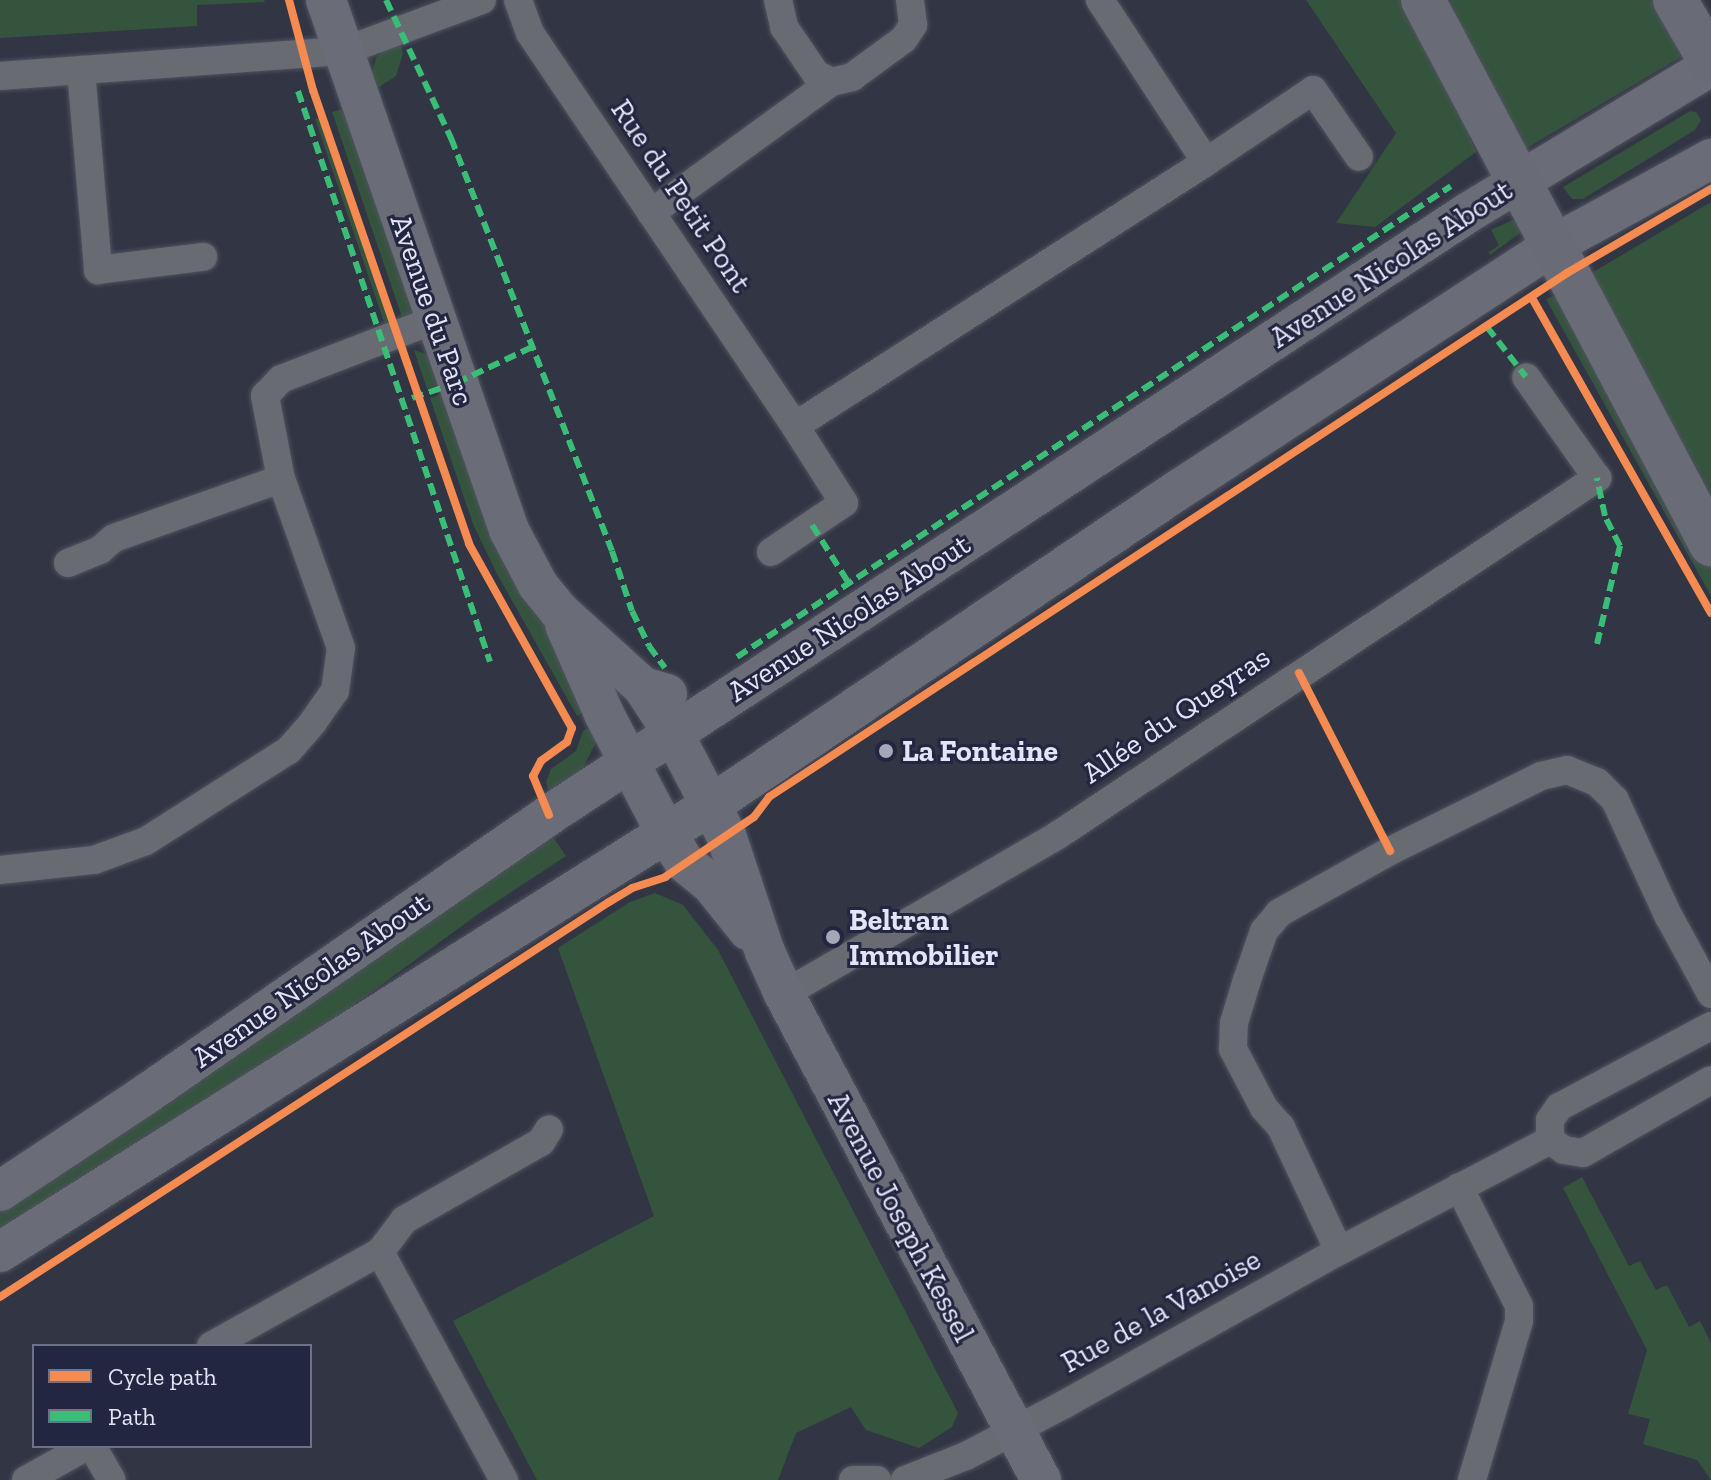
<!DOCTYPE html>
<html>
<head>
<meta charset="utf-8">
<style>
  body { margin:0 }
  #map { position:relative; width:1711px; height:1480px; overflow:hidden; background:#323544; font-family:"Zilla Slab",serif }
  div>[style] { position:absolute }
  .green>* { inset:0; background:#35543e }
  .roads { filter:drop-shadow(0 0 2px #50525f) drop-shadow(0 0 2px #50525f) }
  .street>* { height:28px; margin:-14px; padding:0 14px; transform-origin:14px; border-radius:14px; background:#686b72 }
  .secondary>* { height:40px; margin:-20px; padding:0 20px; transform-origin:20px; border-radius:20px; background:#6a6c77 }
  .primary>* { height:44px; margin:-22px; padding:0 22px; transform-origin:22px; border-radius:22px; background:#696c77 }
  .quiet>* { height:6px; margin-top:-3px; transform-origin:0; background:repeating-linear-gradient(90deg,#3abd76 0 12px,transparent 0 18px) }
  .cycleway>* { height:8px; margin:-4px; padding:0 4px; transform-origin:4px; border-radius:4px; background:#f68b52 }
  .dots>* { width:22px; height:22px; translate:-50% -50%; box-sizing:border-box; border:4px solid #222640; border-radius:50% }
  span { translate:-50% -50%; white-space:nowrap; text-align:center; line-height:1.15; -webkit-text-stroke:6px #222640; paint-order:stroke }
  .street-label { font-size:30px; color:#e1e5f6 }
  .poi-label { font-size:30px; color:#e1e5f6; font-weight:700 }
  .left { translate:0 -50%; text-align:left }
  .legend { position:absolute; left:32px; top:1344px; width:280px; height:104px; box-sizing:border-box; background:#222640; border:2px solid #6e7289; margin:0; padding:10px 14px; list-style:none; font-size:24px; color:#e1e5f6 }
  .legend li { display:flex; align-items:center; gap:16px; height:40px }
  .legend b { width:40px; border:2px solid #6e7289 }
</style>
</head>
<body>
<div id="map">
  <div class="green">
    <div style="clip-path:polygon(0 0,264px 0,265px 2px,197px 5px,197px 26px,0 38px)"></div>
    <div style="clip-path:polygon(1306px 0,1403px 0,1450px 89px,1476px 152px,1375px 227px,1336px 223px,1396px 133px)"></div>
    <div style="clip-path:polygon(1449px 0,1655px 0,1686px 54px,1520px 152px)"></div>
    <div style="clip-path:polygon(400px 41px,403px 54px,396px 76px,376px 89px,372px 73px,376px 58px,387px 46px)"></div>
    <div style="clip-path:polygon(349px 107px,415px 307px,404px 323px,332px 112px)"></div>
    <div style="clip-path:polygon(1690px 111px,1696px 112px,1701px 120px,1695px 130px,1583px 199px,1572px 199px,1563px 187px)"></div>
    <div style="clip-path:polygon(320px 117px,393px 329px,387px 331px,315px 119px)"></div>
    <div style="clip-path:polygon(1711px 202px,1711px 496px,1590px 274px)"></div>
    <div style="clip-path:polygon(1517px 218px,1527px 228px,1490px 255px,1489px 252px,1499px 245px,1491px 230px)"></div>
    <div style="clip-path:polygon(1553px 296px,1571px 305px,1711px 563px,1711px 596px,1546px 299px)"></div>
    <div style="clip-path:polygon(414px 350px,429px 355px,444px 383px,427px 389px)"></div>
    <div style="clip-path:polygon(448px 392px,590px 709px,577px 716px,497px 574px,473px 524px,430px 398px)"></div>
    <div style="clip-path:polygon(594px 725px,596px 742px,583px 768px,550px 795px,546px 782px,551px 769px,576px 751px,583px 731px)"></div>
    <div style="clip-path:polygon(551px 834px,566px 856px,481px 912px,344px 1012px,0 1237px,0 1203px)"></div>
    <div style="clip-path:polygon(655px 893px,683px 905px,718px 950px,958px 1413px,952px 1427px,919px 1448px,866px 1430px,851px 1407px,796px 1433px,778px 1480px,537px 1480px,453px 1321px,654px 1216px,558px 948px,630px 902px)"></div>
    <div style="clip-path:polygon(1582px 1177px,1629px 1266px,1640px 1261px,1656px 1290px,1667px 1285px,1689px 1327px,1700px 1321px,1711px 1343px,1711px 1480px,1697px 1460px,1643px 1444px,1650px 1419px,1628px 1414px,1647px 1350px,1563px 1188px)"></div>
  </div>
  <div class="roads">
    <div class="street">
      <div style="left:518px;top:0;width:35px;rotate:70deg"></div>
      <div style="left:530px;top:33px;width:474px;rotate:56deg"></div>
      <div style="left:795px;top:426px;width:488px;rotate:-32.7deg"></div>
      <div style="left:1206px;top:162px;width:194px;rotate:-123.2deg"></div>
      <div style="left:778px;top:0;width:28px;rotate:77deg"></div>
      <div style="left:784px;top:27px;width:57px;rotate:55.8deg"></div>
      <div style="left:816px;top:74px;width:17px;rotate:28deg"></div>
      <div style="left:81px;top:70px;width:201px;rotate:85.1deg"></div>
      <div style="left:98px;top:270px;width:106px;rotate:-7.1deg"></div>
      <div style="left:0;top:76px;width:345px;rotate:-4.2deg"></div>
      <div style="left:344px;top:51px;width:147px;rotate:-20.3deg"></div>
      <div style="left:1206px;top:162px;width:129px;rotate:-33.9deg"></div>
      <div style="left:1313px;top:90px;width:81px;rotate:55.5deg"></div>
      <div style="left:651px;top:213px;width:223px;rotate:-36deg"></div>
      <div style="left:831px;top:82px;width:22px;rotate:-13deg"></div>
      <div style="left:852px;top:77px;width:64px;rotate:-36.2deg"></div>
      <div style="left:904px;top:39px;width:17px;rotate:-57deg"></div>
      <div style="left:913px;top:25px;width:25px;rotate:-97deg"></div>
      <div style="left:771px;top:552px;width:88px;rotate:-33.9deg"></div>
      <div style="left:844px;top:503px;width:91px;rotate:-122.5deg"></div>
      <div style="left:68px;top:563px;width:35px;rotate:-22deg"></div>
      <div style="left:100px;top:550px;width:18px;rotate:-41deg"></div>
      <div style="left:114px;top:538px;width:177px;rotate:-19.5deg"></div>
      <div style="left:0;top:870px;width:95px;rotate:-6.1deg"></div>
      <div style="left:94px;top:860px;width:55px;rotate:-20.1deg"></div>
      <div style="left:146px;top:841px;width:169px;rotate:-32.5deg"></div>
      <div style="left:289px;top:750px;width:37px;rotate:-49deg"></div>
      <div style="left:313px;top:722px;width:38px;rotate:-55deg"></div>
      <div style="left:335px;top:691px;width:43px;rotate:-82.1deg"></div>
      <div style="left:341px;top:648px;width:179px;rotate:-109.5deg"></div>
      <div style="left:281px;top:479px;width:85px;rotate:-100.9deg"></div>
      <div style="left:265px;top:396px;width:23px;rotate:-47deg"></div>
      <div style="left:281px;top:379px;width:164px;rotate:-21.1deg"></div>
      <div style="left:784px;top:994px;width:317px;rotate:-30.1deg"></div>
      <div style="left:1058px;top:835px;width:647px;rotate:-33.52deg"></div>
      <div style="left:1597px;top:478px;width:123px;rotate:-125.1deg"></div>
      <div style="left:1550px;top:1140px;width:20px;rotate:-90deg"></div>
      <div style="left:1550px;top:1120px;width:16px;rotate:-55deg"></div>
      <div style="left:1559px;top:1107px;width:172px;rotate:-28.1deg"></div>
      <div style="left:1550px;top:1140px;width:17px;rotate:36deg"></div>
      <div style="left:1564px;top:1150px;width:19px;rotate:9deg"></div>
      <div style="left:1583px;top:1153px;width:147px;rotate:-29.7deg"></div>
      <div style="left:1459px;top:1187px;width:133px;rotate:63.2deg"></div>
      <div style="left:1519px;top:1306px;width:15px;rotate:90deg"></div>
      <div style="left:1519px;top:1321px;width:166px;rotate:106.5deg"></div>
      <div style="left:1339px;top:1251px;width:137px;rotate:-115.1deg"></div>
      <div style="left:1281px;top:1127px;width:25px;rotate:-132deg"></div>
      <div style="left:1264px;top:1108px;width:67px;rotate:-117.7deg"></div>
      <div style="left:1233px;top:1049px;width:26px;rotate:-88deg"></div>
      <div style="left:1234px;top:1023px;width:45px;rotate:-73.2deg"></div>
      <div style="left:1247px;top:980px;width:52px;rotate:-70.9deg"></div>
      <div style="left:1264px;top:931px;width:23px;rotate:-50deg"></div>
      <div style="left:1279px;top:913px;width:127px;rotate:-29.2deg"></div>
      <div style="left:1390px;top:851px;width:169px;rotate:-26.4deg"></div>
      <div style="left:1541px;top:776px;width:27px;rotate:-13deg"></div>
      <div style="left:1567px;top:770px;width:32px;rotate:22deg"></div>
      <div style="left:1597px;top:782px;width:25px;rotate:45deg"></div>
      <div style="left:1615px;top:800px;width:127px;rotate:65.3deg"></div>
      <div style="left:1668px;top:915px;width:90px;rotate:61.4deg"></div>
      <div style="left:380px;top:1252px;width:40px;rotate:-53deg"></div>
      <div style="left:404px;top:1220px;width:158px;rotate:-29.7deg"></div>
      <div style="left:541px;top:1142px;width:15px;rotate:-58deg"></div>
      <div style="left:211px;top:1346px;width:193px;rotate:-29.1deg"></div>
      <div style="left:380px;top:1252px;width:260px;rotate:61.5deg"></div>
      <div style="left:92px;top:1446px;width:39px;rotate:60deg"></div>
      <div style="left:26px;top:1480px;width:70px;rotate:-29.1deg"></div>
      <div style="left:853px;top:1480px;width:24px"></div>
      <div style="left:905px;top:1480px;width:66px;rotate:-21.5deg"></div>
      <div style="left:966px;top:1456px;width:112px;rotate:-27.7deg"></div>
      <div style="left:1065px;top:1404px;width:314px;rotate:-29.2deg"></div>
      <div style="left:1339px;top:1251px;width:238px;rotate:-27.7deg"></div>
    </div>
    <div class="secondary">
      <div style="left:326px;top:0;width:561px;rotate:70.95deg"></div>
      <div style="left:509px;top:530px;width:62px;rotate:62.2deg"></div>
      <div style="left:538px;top:585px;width:32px;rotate:51deg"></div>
      <div style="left:558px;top:610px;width:115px;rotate:42.2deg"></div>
      <div style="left:643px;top:687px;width:25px;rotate:16deg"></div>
      <div style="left:565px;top:625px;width:97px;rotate:66.3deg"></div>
      <div style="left:604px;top:714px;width:132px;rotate:62.5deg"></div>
      <div style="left:665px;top:831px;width:36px;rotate:58deg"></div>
      <div style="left:684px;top:862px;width:36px;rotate:39deg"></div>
      <div style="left:712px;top:885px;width:58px;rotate:51.3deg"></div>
      <div style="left:643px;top:687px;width:55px;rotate:56.9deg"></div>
      <div style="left:673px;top:733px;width:115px;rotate:62.5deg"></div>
      <div style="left:726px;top:835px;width:123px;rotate:71.6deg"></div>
      <div style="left:765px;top:952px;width:46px;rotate:65.7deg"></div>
      <div style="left:784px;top:994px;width:550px;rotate:62.13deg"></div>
      <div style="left:0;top:1191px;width:170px;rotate:-33.5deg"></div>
      <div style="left:142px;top:1097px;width:495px;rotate:-34.7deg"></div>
      <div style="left:549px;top:815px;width:1100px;rotate:-33.24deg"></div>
      <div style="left:1469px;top:212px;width:283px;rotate:-31.1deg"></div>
      <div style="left:0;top:1252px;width:840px;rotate:-32.16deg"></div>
      <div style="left:711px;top:805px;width:563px;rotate:-34deg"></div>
      <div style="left:1178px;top:490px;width:450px;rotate:-33.1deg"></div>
      <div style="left:1555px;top:244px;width:178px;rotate:-28.6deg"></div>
    </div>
    <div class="primary">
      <div style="left:1423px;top:0;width:616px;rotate:62.1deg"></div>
      <div style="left:1675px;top:0;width:72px;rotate:59.9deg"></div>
    </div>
  </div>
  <div class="quiet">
    <div style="left:386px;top:0;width:153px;rotate:64.8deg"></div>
    <div style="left:451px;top:138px;width:443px;rotate:68.7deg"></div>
    <div style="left:612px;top:551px;width:63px;rotate:71.6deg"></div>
    <div style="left:632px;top:611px;width:39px;rotate:64deg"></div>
    <div style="left:649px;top:646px;width:27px;rotate:54deg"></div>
    <div style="left:298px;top:91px;width:602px;rotate:71.41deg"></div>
    <div style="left:1487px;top:327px;width:63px;rotate:52deg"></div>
    <div style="left:412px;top:398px;width:46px;rotate:-18.8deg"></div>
    <div style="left:456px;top:383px;width:82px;rotate:-25.3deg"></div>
    <div style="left:812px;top:525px;width:67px;rotate:57.7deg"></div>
    <div style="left:1597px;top:644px;width:101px;rotate:-76.8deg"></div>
    <div style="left:1620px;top:546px;width:34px;rotate:-117deg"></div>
    <div style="left:1605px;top:516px;width:39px;rotate:-102deg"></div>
    <div style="left:737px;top:657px;width:855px;rotate:-33.41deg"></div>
  </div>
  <div class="cycleway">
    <div style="left:289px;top:0;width:93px;rotate:75.1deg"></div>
    <div style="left:313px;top:90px;width:480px;rotate:71deg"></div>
    <div style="left:469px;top:544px;width:211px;rotate:60.8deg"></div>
    <div style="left:572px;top:728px;width:15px;rotate:110deg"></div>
    <div style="left:567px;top:742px;width:32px;rotate:144deg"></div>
    <div style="left:541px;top:761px;width:17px;rotate:118deg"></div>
    <div style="left:533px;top:776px;width:42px;rotate:67.7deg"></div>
    <div style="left:1532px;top:298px;width:362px;rotate:60.4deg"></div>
    <div style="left:1299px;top:673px;width:200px;rotate:62.9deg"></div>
    <div style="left:0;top:1297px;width:726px;rotate:-32.97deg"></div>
    <div style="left:609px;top:902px;width:27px;rotate:-31deg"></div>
    <div style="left:632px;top:888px;width:35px;rotate:-18deg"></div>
    <div style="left:665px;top:877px;width:107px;rotate:-34deg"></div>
    <div style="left:754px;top:817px;width:25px;rotate:-53deg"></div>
    <div style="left:769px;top:797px;width:955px;rotate:-33.29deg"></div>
    <div style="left:1567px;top:273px;width:167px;rotate:-30.3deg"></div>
  </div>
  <div class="dots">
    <div style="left:886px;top:751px;background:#a4a7b8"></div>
    <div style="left:833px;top:937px;background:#a4a7b8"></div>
  </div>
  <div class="street-label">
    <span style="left:681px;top:196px;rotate:56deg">Rue du Petit Pont</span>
    <span style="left:1391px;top:264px;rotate:-33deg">Avenue Nicolas About</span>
    <span style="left:432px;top:310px;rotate:71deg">Avenue du Parc</span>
    <span style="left:849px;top:618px;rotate:-33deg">Avenue Nicolas About</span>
    <span style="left:1176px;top:715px;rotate:-34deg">Allée du Queyras</span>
    <span style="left:311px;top:980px;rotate:-35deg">Avenue Nicolas About</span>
    <span style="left:901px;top:1217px;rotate:62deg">Avenue Joseph Kessel</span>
    <span style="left:1161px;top:1311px;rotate:-29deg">Rue de la Vanoise</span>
  </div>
  <div class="poi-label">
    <span class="left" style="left:902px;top:751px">La Fontaine</span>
    <span class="left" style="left:849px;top:937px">Beltran<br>Immobilier</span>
  </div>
  <ul class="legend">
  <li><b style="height:10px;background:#f68b52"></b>Cycle path</li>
  <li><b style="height:10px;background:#3abd76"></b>Path</li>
  </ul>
</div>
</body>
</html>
